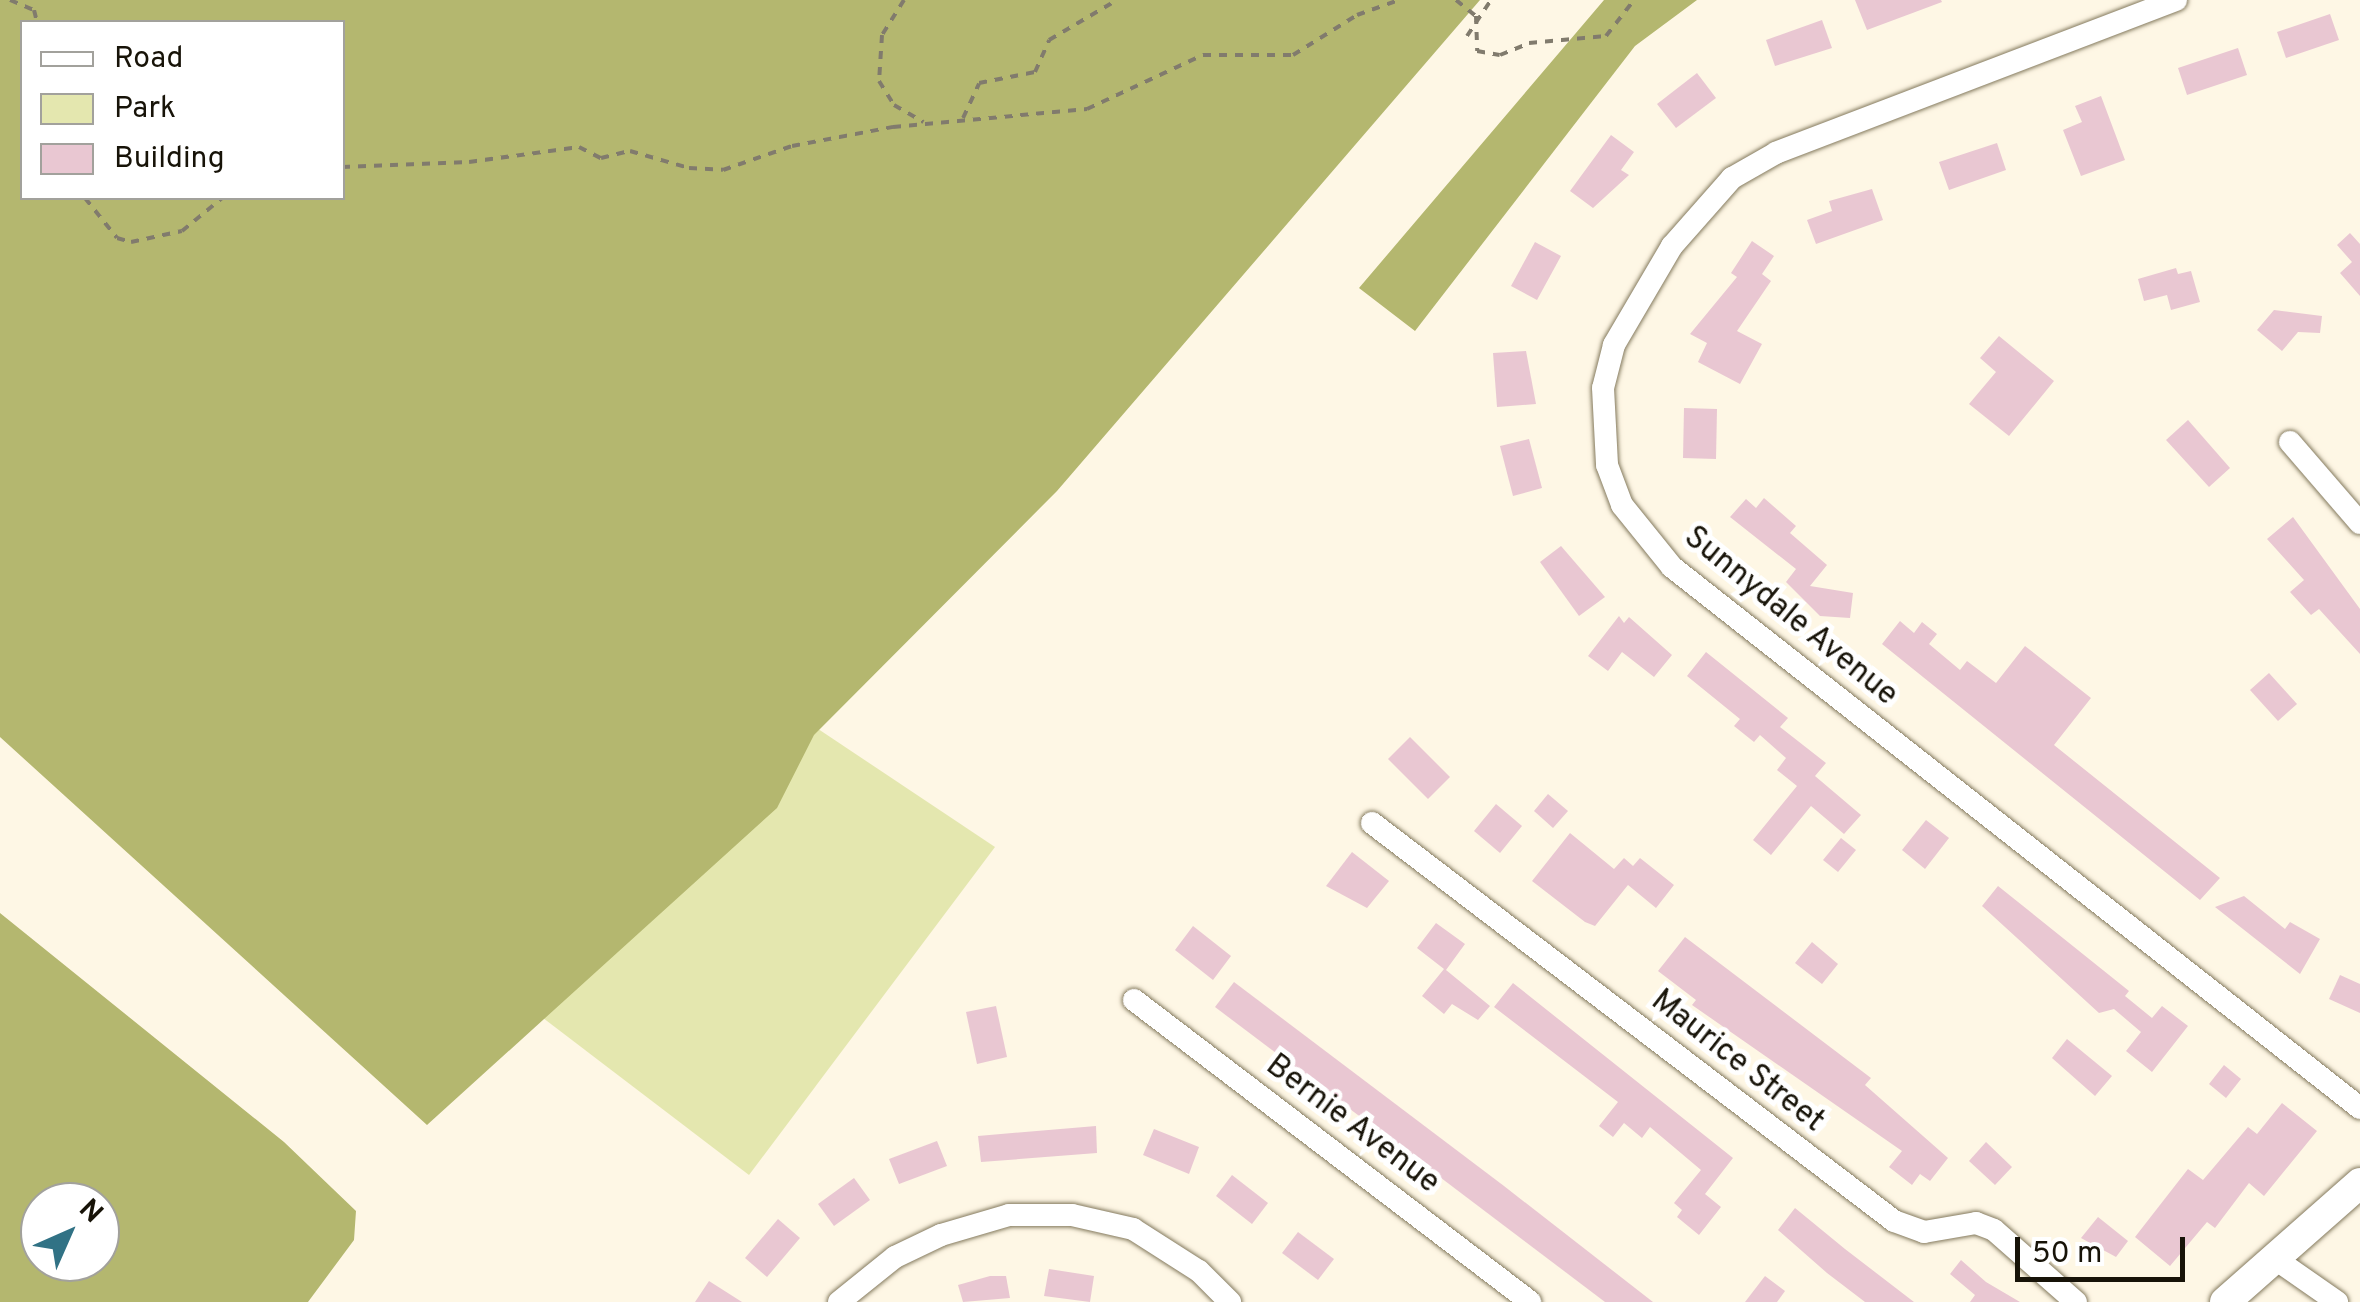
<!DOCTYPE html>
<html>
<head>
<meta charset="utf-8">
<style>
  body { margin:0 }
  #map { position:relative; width:2360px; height:1302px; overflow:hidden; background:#fef7e5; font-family:Overpass,sans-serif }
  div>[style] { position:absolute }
  .green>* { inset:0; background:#e4e7af }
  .forest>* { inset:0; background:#b4b76f }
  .building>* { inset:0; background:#e9c7d2 }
  .path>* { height:4px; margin-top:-2px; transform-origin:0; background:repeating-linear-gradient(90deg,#817b6d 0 8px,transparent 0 16px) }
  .roads { filter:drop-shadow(0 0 2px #847a5e) drop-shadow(0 0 2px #847a5e) }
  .street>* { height:22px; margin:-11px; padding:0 11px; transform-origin:11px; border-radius:11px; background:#fff }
  .secondary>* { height:30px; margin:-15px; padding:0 15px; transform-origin:15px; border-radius:15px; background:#fff }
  span { translate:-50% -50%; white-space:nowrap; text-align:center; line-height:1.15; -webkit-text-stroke:10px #fff; paint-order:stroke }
  .street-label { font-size:32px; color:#171308 }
  .legend { position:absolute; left:20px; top:20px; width:325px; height:180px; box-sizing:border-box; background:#fff; border:2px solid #a2a19c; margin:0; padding:12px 18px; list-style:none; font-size:30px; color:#171308 }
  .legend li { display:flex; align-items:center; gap:20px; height:50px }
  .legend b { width:50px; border:2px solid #a2a19c }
  .north { position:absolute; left:20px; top:1182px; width:100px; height:100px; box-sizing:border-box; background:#fff; border:2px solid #a2a19c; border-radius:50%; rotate:45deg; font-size:28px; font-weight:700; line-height:40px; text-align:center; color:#171308 }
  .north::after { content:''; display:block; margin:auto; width:35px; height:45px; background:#317285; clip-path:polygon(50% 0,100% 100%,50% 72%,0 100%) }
  .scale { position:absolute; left:2015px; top:1237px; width:170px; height:45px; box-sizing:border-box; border:5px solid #171308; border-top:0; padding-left:12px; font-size:30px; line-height:35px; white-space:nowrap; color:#171308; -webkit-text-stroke:8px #fff; paint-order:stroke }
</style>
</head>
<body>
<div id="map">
  <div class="green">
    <div style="clip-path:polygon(0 183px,995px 847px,749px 1175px,0 604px)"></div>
  </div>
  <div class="forest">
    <div style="clip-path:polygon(evenodd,0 0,1480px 0,1057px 491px,814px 735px,777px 808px,427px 1125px,0 737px,0 0,342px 22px,342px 198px,22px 198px,22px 22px,342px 22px)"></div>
    <div style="clip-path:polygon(1604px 0,1697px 0,1635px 46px,1415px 331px,1359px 288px)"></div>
    <div style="clip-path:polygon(evenodd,0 913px,284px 1142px,356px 1211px,354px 1240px,308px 1302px,0 1302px,0 913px,100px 1202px,100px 1262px,40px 1262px,40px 1202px,100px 1202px)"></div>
  </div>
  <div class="building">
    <div style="clip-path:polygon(1855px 0,1941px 0,1942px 2px,1867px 30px)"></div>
    <div style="clip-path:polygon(2330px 14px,2339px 40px,2286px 58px,2277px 32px)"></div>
    <div style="clip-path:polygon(1822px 20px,1832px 48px,1775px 66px,1766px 40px)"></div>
    <div style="clip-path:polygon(2238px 48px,2247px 75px,2187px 95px,2178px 68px)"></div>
    <div style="clip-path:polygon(1697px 73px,1716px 98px,1676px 128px,1657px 104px)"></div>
    <div style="clip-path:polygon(2101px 96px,2125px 160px,2081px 176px,2063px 130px,2082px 122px,2075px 106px)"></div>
    <div style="clip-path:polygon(1611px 135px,1634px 152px,1621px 170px,1629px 175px,1593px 208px,1570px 191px)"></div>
    <div style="clip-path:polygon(1997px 143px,2006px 170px,1949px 190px,1939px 162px)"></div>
    <div style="clip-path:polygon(1872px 189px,1883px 220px,1816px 244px,1807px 220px,1832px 211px,1829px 201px)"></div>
    <div style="clip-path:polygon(2350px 233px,2360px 244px,2360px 296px,2340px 273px,2352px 262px,2337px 245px)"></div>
    <div style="clip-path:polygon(1752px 241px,1774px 256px,1762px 274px,1771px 281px,1737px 331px,1762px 344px,1740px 384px,1698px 362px,1707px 343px,1690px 334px,1737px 277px,1731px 273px)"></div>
    <div style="clip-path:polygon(1535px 242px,1561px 256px,1537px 300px,1511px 286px)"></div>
    <div style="clip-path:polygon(2176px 268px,2178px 274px,2191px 271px,2200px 302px,2171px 310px,2167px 295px,2144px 301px,2138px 279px)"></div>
    <div style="clip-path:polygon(2274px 310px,2322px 316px,2320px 333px,2298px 332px,2282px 351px,2257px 330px)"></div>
    <div style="clip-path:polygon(1999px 336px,2054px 381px,2009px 436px,1969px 404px,1996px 372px,1980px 358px)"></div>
    <div style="clip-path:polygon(1526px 351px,1536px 404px,1497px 407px,1493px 353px)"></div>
    <div style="clip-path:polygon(1684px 408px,1717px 409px,1716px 459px,1683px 458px)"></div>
    <div style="clip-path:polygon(2188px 420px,2230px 468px,2209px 487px,2166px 440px)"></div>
    <div style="clip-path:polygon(1529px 439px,1542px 488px,1513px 496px,1500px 446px)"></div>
    <div style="clip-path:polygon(1764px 498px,1796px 526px,1790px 533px,1827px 565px,1810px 586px,1853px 593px,1850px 618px,1820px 616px,1786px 582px,1796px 569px,1730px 517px,1746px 499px,1756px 508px)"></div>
    <div style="clip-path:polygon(2293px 517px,2360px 609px,2360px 654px,2319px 609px,2311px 615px,2290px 592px,2304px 580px,2267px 539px)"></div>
    <div style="clip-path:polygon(1561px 546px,1605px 597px,1579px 616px,1540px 562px)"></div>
    <div style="clip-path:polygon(1619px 616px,1624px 623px,1629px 617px,1672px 655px,1654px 677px,1622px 652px,1608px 671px,1588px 656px)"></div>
    <div style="clip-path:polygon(1900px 621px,1914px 633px,1922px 622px,1937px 634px,1929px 644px,1960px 670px,1967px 661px,1996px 683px,2025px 646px,2091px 698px,2054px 745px,2220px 878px,2200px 900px,1882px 644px)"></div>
    <div style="clip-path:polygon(1706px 652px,1788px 718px,1780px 727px,1826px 763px,1815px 776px,1861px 815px,1844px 834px,1811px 806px,1771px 855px,1753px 840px,1797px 786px,1777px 770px,1786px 758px,1760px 735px,1754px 742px,1734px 726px,1740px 719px,1687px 676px)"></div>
    <div style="clip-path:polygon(2269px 673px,2297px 704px,2278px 721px,2250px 690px)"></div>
    <div style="clip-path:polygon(1410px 737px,1450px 777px,1428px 799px,1388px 759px)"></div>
    <div style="clip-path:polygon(1548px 794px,1568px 811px,1553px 828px,1534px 811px)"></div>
    <div style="clip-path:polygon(1496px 804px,1522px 826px,1500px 853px,1474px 831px)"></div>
    <div style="clip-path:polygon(1926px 820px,1949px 838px,1925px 869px,1902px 850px)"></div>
    <div style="clip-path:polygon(1570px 833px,1614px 869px,1624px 858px,1633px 866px,1640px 858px,1674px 885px,1656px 908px,1628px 885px,1595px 926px,1585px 922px,1532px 881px)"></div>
    <div style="clip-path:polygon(1841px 838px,1856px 850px,1838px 872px,1823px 860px)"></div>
    <div style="clip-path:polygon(1352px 852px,1389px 881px,1367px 908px,1326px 886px)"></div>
    <div style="clip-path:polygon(1998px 886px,2129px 991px,2125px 996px,2152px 1018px,2162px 1006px,2188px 1026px,2152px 1072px,2126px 1051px,2141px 1032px,2114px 1009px,2099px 1013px,1982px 906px)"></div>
    <div style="clip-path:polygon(2244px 896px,2285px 929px,2290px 922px,2320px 939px,2300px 974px,2215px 907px)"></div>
    <div style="clip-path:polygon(1436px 923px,1465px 944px,1446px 970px,1490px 1006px,1478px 1020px,1452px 1004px,1444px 1014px,1422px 996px,1444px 969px,1417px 948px)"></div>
    <div style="clip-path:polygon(1193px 926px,1231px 956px,1213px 980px,1175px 950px)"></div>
    <div style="clip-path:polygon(1685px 937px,1871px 1078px,1865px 1085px,1948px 1158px,1930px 1181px,1920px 1174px,1912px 1185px,1889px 1167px,1902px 1151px,1692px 1005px,1696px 1000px,1658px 971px)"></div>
    <div style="clip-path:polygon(1812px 942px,1838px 964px,1822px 984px,1795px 963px)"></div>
    <div style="clip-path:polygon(2340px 975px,2360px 984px,2360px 1013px,2329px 999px)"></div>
    <div style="clip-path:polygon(1234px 982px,1504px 1186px,1653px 1302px,1605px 1302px,1215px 1007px)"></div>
    <div style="clip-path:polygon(1513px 983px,1733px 1158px,1705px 1194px,1721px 1207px,1699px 1235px,1677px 1217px,1682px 1210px,1674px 1203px,1701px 1170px,1650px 1127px,1642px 1138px,1624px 1123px,1613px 1137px,1599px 1126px,1618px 1102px,1494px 1007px)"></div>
    <div style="clip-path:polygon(996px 1006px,1007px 1057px,977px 1064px,966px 1012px)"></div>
    <div style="clip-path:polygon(2067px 1039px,2112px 1076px,2095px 1096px,2052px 1058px)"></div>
    <div style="clip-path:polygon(2224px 1065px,2241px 1079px,2226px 1098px,2209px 1084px)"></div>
    <div style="clip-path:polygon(2282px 1103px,2317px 1131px,2264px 1196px,2249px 1183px,2215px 1228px,2207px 1222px,2170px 1266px,2135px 1237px,2188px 1169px,2203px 1180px,2248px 1127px,2257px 1134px)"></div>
    <div style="clip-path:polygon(1096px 1126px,1097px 1153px,981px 1162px,978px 1136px)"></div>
    <div style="clip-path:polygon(1154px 1129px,1199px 1147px,1189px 1174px,1143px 1155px)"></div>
    <div style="clip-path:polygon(937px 1141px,947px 1166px,899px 1184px,889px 1159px)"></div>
    <div style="clip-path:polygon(1986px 1142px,2012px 1167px,1995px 1185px,1969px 1161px)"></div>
    <div style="clip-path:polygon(1232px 1175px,1268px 1203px,1252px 1224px,1216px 1196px)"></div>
    <div style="clip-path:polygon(854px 1178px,870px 1200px,834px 1226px,818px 1204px)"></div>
    <div style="clip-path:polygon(1795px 1208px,1845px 1249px,1914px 1302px,1865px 1302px,1827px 1273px,1778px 1230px)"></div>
    <div style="clip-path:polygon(2098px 1217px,2128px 1241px,2116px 1257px,2081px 1238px)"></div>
    <div style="clip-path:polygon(778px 1219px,800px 1238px,767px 1277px,745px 1258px)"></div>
    <div style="clip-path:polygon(1298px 1232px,1334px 1259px,1318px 1280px,1282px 1253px)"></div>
    <div style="clip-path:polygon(1961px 1260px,1986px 1282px,2020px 1302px,1970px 1302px,1975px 1295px,1950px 1274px)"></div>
    <div style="clip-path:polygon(1049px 1269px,1094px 1276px,1090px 1302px,1044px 1296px)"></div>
    <div style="clip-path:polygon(990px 1276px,1006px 1276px,1010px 1298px,963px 1302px,958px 1285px)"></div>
    <div style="clip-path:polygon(1765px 1276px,1785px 1291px,1777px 1302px,1745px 1302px)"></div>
    <div style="clip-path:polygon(709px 1281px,742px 1302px,695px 1302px)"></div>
  </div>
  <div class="path">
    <div style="left:10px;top:0;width:26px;rotate:23deg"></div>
    <div style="left:34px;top:10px;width:12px;rotate:76deg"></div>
    <div style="left:904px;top:0;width:41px;rotate:122.2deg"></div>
    <div style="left:882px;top:35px;width:46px;rotate:93.7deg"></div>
    <div style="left:879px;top:81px;width:28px;rotate:58deg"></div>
    <div style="left:894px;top:105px;width:34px;rotate:30deg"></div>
    <div style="left:1456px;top:0;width:26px;rotate:39deg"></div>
    <div style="left:1476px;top:16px;width:35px;rotate:88deg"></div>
    <div style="left:1477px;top:51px;width:23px;rotate:10deg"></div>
    <div style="left:1500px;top:55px;width:31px;rotate:-22deg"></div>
    <div style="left:1529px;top:43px;width:77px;rotate:-5.2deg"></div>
    <div style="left:1606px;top:36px;width:46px;rotate:-52.1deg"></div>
    <div style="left:1467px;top:36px;width:43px;rotate:-56.3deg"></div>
    <div style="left:963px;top:118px;width:38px;rotate:-65deg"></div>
    <div style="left:979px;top:83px;width:57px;rotate:-11.1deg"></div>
    <div style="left:1035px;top:72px;width:35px;rotate:-66deg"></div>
    <div style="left:1049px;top:40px;width:79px;rotate:-30.5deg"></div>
    <div style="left:342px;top:167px;width:127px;rotate:-2.3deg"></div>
    <div style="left:469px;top:162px;width:111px;rotate:-7.8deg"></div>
    <div style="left:579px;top:147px;width:25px;rotate:27deg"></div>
    <div style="left:601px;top:158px;width:30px;rotate:-14deg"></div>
    <div style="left:630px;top:151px;width:61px;rotate:16.1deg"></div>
    <div style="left:689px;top:168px;width:34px;rotate:3deg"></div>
    <div style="left:723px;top:170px;width:73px;rotate:-19.2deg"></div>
    <div style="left:792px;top:146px;width:103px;rotate:-10.7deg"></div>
    <div style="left:893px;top:127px;width:195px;rotate:-5.3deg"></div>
    <div style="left:1087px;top:109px;width:128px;rotate:-25deg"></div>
    <div style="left:1203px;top:55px;width:90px"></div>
    <div style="left:1293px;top:55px;width:75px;rotate:-32deg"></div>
    <div style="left:1357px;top:15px;width:45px;rotate:-19.7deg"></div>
    <div style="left:85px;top:198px;width:51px;rotate:51.3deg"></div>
    <div style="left:117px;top:238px;width:15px;rotate:16deg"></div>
    <div style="left:131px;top:242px;width:52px;rotate:-12.2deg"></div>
    <div style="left:182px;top:231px;width:52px;rotate:-39.5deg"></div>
  </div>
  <div class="roads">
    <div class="street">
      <div style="left:2176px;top:0;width:428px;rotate:159.1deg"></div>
      <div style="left:1776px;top:153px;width:51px;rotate:150.4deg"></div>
      <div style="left:1732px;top:178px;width:91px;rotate:131.4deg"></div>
      <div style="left:1672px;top:246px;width:115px;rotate:120.4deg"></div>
      <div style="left:1614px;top:345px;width:44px;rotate:104.3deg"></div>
      <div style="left:1603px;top:388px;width:77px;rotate:87deg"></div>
      <div style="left:1607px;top:465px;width:43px;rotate:69.4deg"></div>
      <div style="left:1622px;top:505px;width:80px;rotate:51.1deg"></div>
      <div style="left:1672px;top:567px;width:875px;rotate:38.18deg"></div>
      <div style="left:2290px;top:442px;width:107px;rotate:49.2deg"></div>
      <div style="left:1372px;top:823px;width:656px;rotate:37.32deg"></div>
      <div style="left:1894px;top:1221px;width:32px;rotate:20deg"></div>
      <div style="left:1924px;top:1232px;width:53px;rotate:-9.8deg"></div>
      <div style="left:1976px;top:1223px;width:19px;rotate:21deg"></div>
      <div style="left:1994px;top:1230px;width:109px;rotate:41.3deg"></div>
      <div style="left:1134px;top:1000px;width:498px;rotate:37.3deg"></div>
      <div style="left:2274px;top:1258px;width:77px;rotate:34.9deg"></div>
      <div style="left:839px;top:1302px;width:72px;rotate:-38.8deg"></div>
      <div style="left:895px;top:1257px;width:51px;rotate:-25.6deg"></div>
      <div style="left:941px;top:1235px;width:71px;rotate:-16.4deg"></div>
      <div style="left:1009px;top:1215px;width:63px"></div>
      <div style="left:1072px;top:1215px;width:63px;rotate:12.9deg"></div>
      <div style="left:1133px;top:1229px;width:78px;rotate:32.5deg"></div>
      <div style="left:1199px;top:1271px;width:44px;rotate:45deg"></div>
    </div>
    <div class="secondary">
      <div style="left:2225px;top:1302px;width:180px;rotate:-41.4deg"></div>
    </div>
  </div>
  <div class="street-label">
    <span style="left:1790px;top:617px;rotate:39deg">Sunnydale Avenue</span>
    <span style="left:1737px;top:1062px;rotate:38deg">Maurice Street</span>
    <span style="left:1352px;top:1125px;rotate:37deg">Bernie Avenue</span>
  </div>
  <ul class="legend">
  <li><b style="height:12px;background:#fff"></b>Road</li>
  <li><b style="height:28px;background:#e4e7af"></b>Park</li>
  <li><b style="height:28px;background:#e9c7d2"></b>Building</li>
  </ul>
  <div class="north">N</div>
  <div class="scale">50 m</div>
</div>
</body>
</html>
